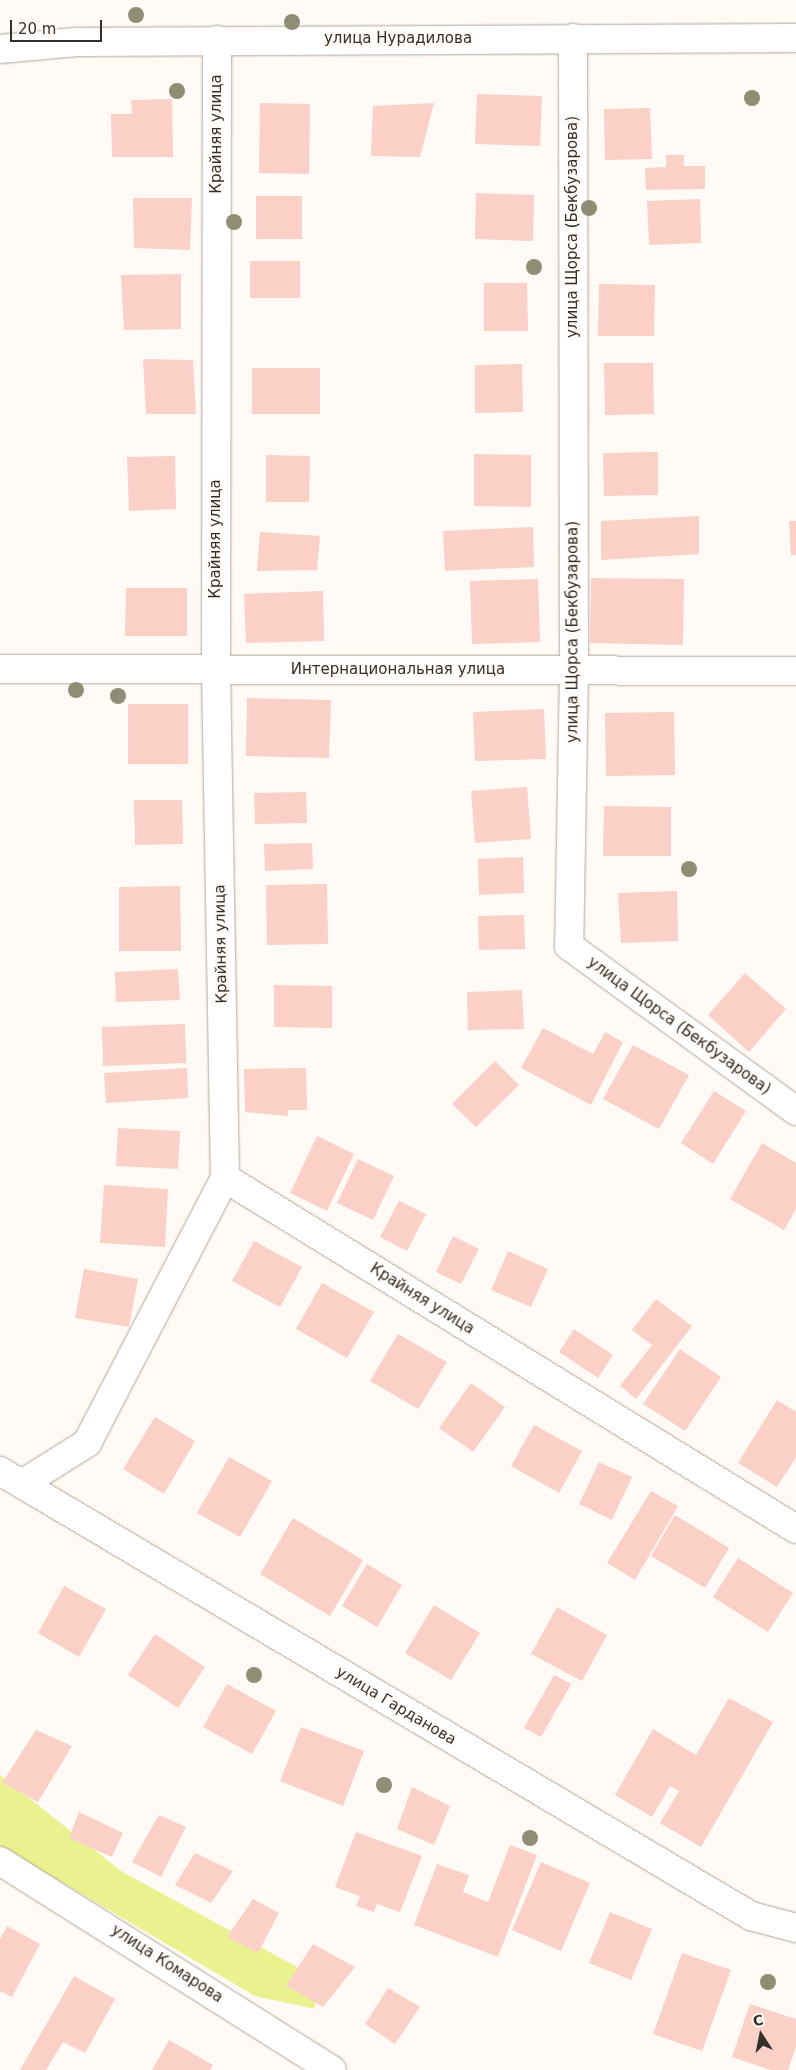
<!DOCTYPE html>
<html>
<head>
<meta charset="utf-8">
<style>
  body { margin:0 }
  #map { position:relative; width:796px; height:2070px; overflow:hidden; background:#fffaf5; font-family:"DejaVu Sans",sans-serif }
  div>[style] { position:absolute }
  .green>* { inset:0; background:#eaf290 }
  .building>* { inset:0; background:#fbd0c7 }
  .roads { filter:drop-shadow(0 0 1px #b1a69b) drop-shadow(0 0 1px #b1a69b) }
  .minor>* { height:28px; margin:-14px; padding:0 14px; transform-origin:14px; border-radius:14px; background:#fff }
  .trees>* { width:16px; height:16px; margin:-8px; border-radius:50%; background:#8f8e74 }
  span { translate:-50% -50%; white-space:nowrap; text-align:center; line-height:1.15; -webkit-text-stroke:4.5px #fffaf5; paint-order:stroke }
  .street-label { font-size:15px; color:#332f2a }
  .north { position:absolute; left:736px; top:2010px; width:50px; height:50px; -webkit-text-stroke:4px #fffaf5; paint-order:stroke; rotate:349deg; font-size:14px; font-weight:700; line-height:20px; text-align:center; color:#332f2a }
  .north::after { content:''; display:block; margin:auto; width:18px; height:22px; background:#332f2a; clip-path:polygon(50% 0,100% 100%,50% 72%,0 100%) }
  .scale { position:absolute; left:10px; top:20px; width:92px; height:22px; box-sizing:border-box; border:2px solid #332f2a; border-top:0; padding-left:6px; font-size:15px; line-height:18px; white-space:nowrap; color:#332f2a; -webkit-text-stroke:4px #fffaf5; paint-order:stroke }
</style>
</head>
<body>
<div id="map">
  <div class="green">
    <div style="clip-path:polygon(0 1775px,121px 1871px,317px 1978px,315px 2009px,255px 1996px,0 1846px)"></div>
  </div>
  <div class="building">
    <div style="clip-path:polygon(477px 94px,542px 96px,540px 146px,475px 144px)"></div>
    <div style="clip-path:polygon(172px 99px,173px 157px,112px 157px,111px 114px,132px 114px,131px 100px)"></div>
    <div style="clip-path:polygon(260px 103px,310px 104px,309px 174px,259px 173px)"></div>
    <div style="clip-path:polygon(434px 103px,420px 157px,371px 156px,373px 106px)"></div>
    <div style="clip-path:polygon(650px 108px,652px 159px,605px 160px,604px 109px)"></div>
    <div style="clip-path:polygon(666px 155px,684px 155px,684px 166px,705px 166px,705px 189px,646px 190px,645px 168px,666px 167px)"></div>
    <div style="clip-path:polygon(476px 193px,534px 195px,533px 241px,475px 239px)"></div>
    <div style="clip-path:polygon(256px 196px,302px 196px,302px 239px,256px 239px)"></div>
    <div style="clip-path:polygon(133px 198px,192px 198px,190px 250px,134px 248px)"></div>
    <div style="clip-path:polygon(700px 199px,701px 243px,649px 245px,647px 201px)"></div>
    <div style="clip-path:polygon(250px 261px,300px 261px,300px 298px,250px 298px)"></div>
    <div style="clip-path:polygon(181px 274px,181px 329px,124px 330px,121px 275px)"></div>
    <div style="clip-path:polygon(484px 283px,527px 283px,528px 331px,484px 331px)"></div>
    <div style="clip-path:polygon(599px 284px,655px 285px,654px 336px,598px 336px)"></div>
    <div style="clip-path:polygon(143px 359px,193px 360px,196px 414px,146px 414px)"></div>
    <div style="clip-path:polygon(604px 363px,653px 363px,654px 414px,605px 415px)"></div>
    <div style="clip-path:polygon(522px 364px,523px 412px,475px 413px,475px 365px)"></div>
    <div style="clip-path:polygon(252px 368px,320px 368px,320px 414px,252px 414px)"></div>
    <div style="clip-path:polygon(658px 452px,658px 495px,604px 496px,603px 453px)"></div>
    <div style="clip-path:polygon(474px 454px,531px 455px,531px 507px,474px 506px)"></div>
    <div style="clip-path:polygon(266px 455px,310px 456px,309px 502px,266px 502px)"></div>
    <div style="clip-path:polygon(175px 456px,176px 509px,129px 511px,127px 457px)"></div>
    <div style="clip-path:polygon(699px 516px,699px 554px,601px 560px,601px 521px)"></div>
    <div style="clip-path:polygon(789px 521px,796px 521px,796px 555px,791px 555px)"></div>
    <div style="clip-path:polygon(533px 527px,534px 567px,445px 571px,443px 531px)"></div>
    <div style="clip-path:polygon(260px 532px,320px 536px,317px 570px,257px 571px)"></div>
    <div style="clip-path:polygon(591px 578px,684px 579px,683px 645px,590px 643px)"></div>
    <div style="clip-path:polygon(538px 579px,540px 642px,472px 644px,470px 581px)"></div>
    <div style="clip-path:polygon(126px 588px,187px 588px,187px 636px,125px 636px)"></div>
    <div style="clip-path:polygon(323px 591px,324px 641px,246px 643px,244px 594px)"></div>
    <div style="clip-path:polygon(247px 698px,331px 700px,329px 758px,246px 756px)"></div>
    <div style="clip-path:polygon(128px 704px,188px 704px,188px 764px,128px 764px)"></div>
    <div style="clip-path:polygon(544px 709px,546px 759px,475px 761px,473px 712px)"></div>
    <div style="clip-path:polygon(674px 712px,675px 775px,606px 776px,605px 713px)"></div>
    <div style="clip-path:polygon(527px 787px,531px 839px,475px 843px,471px 791px)"></div>
    <div style="clip-path:polygon(306px 792px,307px 823px,255px 824px,254px 793px)"></div>
    <div style="clip-path:polygon(134px 800px,182px 800px,183px 844px,135px 845px)"></div>
    <div style="clip-path:polygon(604px 806px,671px 807px,671px 856px,603px 856px)"></div>
    <div style="clip-path:polygon(312px 843px,313px 869px,265px 871px,264px 844px)"></div>
    <div style="clip-path:polygon(523px 857px,524px 893px,479px 895px,478px 859px)"></div>
    <div style="clip-path:polygon(327px 884px,328px 944px,267px 945px,266px 885px)"></div>
    <div style="clip-path:polygon(180px 886px,181px 951px,119px 951px,119px 887px)"></div>
    <div style="clip-path:polygon(677px 891px,678px 941px,621px 943px,618px 893px)"></div>
    <div style="clip-path:polygon(524px 915px,525px 949px,479px 950px,478px 916px)"></div>
    <div style="clip-path:polygon(178px 969px,180px 1000px,116px 1002px,115px 972px)"></div>
    <div style="clip-path:polygon(745px 973px,786px 1009px,749px 1052px,708px 1015px)"></div>
    <div style="clip-path:polygon(274px 985px,332px 986px,332px 1028px,274px 1027px)"></div>
    <div style="clip-path:polygon(522px 990px,524px 1029px,468px 1030px,467px 992px)"></div>
    <div style="clip-path:polygon(185px 1024px,186px 1063px,103px 1066px,102px 1027px)"></div>
    <div style="clip-path:polygon(543px 1028px,593px 1054px,605px 1032px,623px 1042px,591px 1105px,521px 1068px)"></div>
    <div style="clip-path:polygon(633px 1045px,689px 1075px,659px 1129px,603px 1099px)"></div>
    <div style="clip-path:polygon(495px 1061px,519px 1085px,476px 1127px,452px 1104px)"></div>
    <div style="clip-path:polygon(187px 1068px,188px 1098px,106px 1103px,104px 1073px)"></div>
    <div style="clip-path:polygon(306px 1068px,307px 1110px,288px 1110px,288px 1116px,245px 1112px,244px 1069px)"></div>
    <div style="clip-path:polygon(714px 1091px,746px 1111px,713px 1164px,681px 1143px)"></div>
    <div style="clip-path:polygon(118px 1128px,180px 1131px,178px 1169px,116px 1166px)"></div>
    <div style="clip-path:polygon(317px 1136px,354px 1154px,327px 1211px,290px 1193px)"></div>
    <div style="clip-path:polygon(762px 1143px,796px 1163px,796px 1209px,784px 1230px,730px 1199px)"></div>
    <div style="clip-path:polygon(358px 1159px,394px 1176px,373px 1220px,337px 1203px)"></div>
    <div style="clip-path:polygon(104px 1185px,168px 1189px,165px 1247px,100px 1243px)"></div>
    <div style="clip-path:polygon(399px 1201px,426px 1214px,407px 1251px,380px 1237px)"></div>
    <div style="clip-path:polygon(453px 1236px,479px 1249px,461px 1284px,436px 1272px)"></div>
    <div style="clip-path:polygon(254px 1241px,302px 1267px,280px 1307px,232px 1281px)"></div>
    <div style="clip-path:polygon(508px 1251px,548px 1269px,531px 1307px,491px 1290px)"></div>
    <div style="clip-path:polygon(84px 1269px,138px 1279px,129px 1327px,75px 1318px)"></div>
    <div style="clip-path:polygon(322px 1283px,374px 1312px,347px 1358px,296px 1329px)"></div>
    <div style="clip-path:polygon(656px 1299px,692px 1326px,636px 1399px,620px 1386px,652px 1345px,632px 1330px)"></div>
    <div style="clip-path:polygon(574px 1329px,613px 1355px,598px 1378px,559px 1352px)"></div>
    <div style="clip-path:polygon(398px 1334px,447px 1362px,418px 1409px,370px 1381px)"></div>
    <div style="clip-path:polygon(680px 1349px,721px 1377px,685px 1431px,643px 1404px)"></div>
    <div style="clip-path:polygon(471px 1383px,505px 1407px,473px 1452px,439px 1428px)"></div>
    <div style="clip-path:polygon(777px 1400px,796px 1412px,796px 1457px,777px 1487px,738px 1463px)"></div>
    <div style="clip-path:polygon(155px 1417px,195px 1441px,164px 1494px,123px 1469px)"></div>
    <div style="clip-path:polygon(534px 1425px,582px 1451px,559px 1493px,511px 1466px)"></div>
    <div style="clip-path:polygon(229px 1457px,272px 1481px,240px 1537px,197px 1513px)"></div>
    <div style="clip-path:polygon(599px 1462px,632px 1477px,612px 1520px,579px 1504px)"></div>
    <div style="clip-path:polygon(651px 1491px,678px 1506px,635px 1580px,607px 1563px)"></div>
    <div style="clip-path:polygon(675px 1515px,729px 1548px,705px 1588px,651px 1556px)"></div>
    <div style="clip-path:polygon(293px 1518px,363px 1560px,330px 1616px,260px 1574px)"></div>
    <div style="clip-path:polygon(738px 1558px,793px 1593px,768px 1632px,713px 1597px)"></div>
    <div style="clip-path:polygon(367px 1564px,402px 1585px,377px 1627px,342px 1606px)"></div>
    <div style="clip-path:polygon(64px 1586px,106px 1609px,79px 1657px,38px 1633px)"></div>
    <div style="clip-path:polygon(434px 1605px,480px 1633px,451px 1680px,405px 1653px)"></div>
    <div style="clip-path:polygon(557px 1607px,607px 1635px,582px 1681px,531px 1654px)"></div>
    <div style="clip-path:polygon(155px 1634px,205px 1667px,178px 1708px,128px 1675px)"></div>
    <div style="clip-path:polygon(554px 1675px,571px 1684px,541px 1737px,524px 1728px)"></div>
    <div style="clip-path:polygon(227px 1684px,276px 1711px,252px 1754px,203px 1727px)"></div>
    <div style="clip-path:polygon(729px 1698px,773px 1722px,701px 1847px,660px 1823px,679px 1791px,670px 1786px,652px 1817px,615px 1795px,653px 1729px,696px 1755px)"></div>
    <div style="clip-path:polygon(301px 1727px,364px 1751px,343px 1806px,280px 1781px)"></div>
    <div style="clip-path:polygon(36px 1730px,72px 1746px,38px 1802px,2px 1783px)"></div>
    <div style="clip-path:polygon(412px 1787px,450px 1806px,434px 1845px,397px 1829px)"></div>
    <div style="clip-path:polygon(79px 1812px,123px 1833px,112px 1857px,69px 1838px)"></div>
    <div style="clip-path:polygon(159px 1815px,186px 1827px,161px 1877px,132px 1862px)"></div>
    <div style="clip-path:polygon(356px 1832px,422px 1856px,400px 1912px,377px 1904px,374px 1912px,356px 1906px,360px 1896px,335px 1887px)"></div>
    <div style="clip-path:polygon(510px 1845px,537px 1855px,498px 1957px,414px 1925px,437px 1864px,469px 1875px,463px 1892px,488px 1902px)"></div>
    <div style="clip-path:polygon(195px 1853px,233px 1871px,211px 1903px,175px 1885px)"></div>
    <div style="clip-path:polygon(541px 1862px,590px 1883px,561px 1951px,512px 1930px)"></div>
    <div style="clip-path:polygon(253px 1899px,279px 1913px,258px 1953px,227px 1937px)"></div>
    <div style="clip-path:polygon(610px 1912px,652px 1929px,631px 1980px,589px 1963px)"></div>
    <div style="clip-path:polygon(7px 1926px,40px 1944px,12px 1997px,0 1991px,0 1939px)"></div>
    <div style="clip-path:polygon(313px 1944px,355px 1967px,323px 2007px,286px 1986px)"></div>
    <div style="clip-path:polygon(682px 1953px,731px 1970px,702px 2051px,653px 2034px)"></div>
    <div style="clip-path:polygon(74px 1976px,115px 1999px,85px 2053px,63px 2042px,46px 2070px,20px 2070px)"></div>
    <div style="clip-path:polygon(388px 1988px,420px 2007px,395px 2044px,365px 2024px)"></div>
    <div style="clip-path:polygon(750px 2004px,796px 2019px,796px 2047px,788px 2070px,771px 2070px,732px 2057px)"></div>
    <div style="clip-path:polygon(169px 2040px,213px 2065px,210px 2070px,152px 2070px)"></div>
  </div>
  <div class="roads">
    <div class="minor">
      <div style="left:573px;top:38px;width:632px;rotate:89.91deg"></div>
      <div style="left:574px;top:670px;width:276px;rotate:91deg"></div>
      <div style="left:569px;top:946px;width:281px;rotate:36deg"></div>
      <div style="left:217px;top:40px;width:630px;rotate:90.09deg"></div>
      <div style="left:216px;top:670px;width:508px;rotate:88.99deg"></div>
      <div style="left:225px;top:1178px;width:670px;rotate:31.58deg"></div>
      <div style="left:0;top:49px;width:77px;rotate:-5.2deg"></div>
      <div style="left:77px;top:42px;width:719px;rotate:-0.32deg"></div>
      <div style="left:0;top:669px;width:796px;rotate:0.14deg"></div>
      <div style="left:0;top:1471px;width:873px;rotate:30.65deg"></div>
      <div style="left:751px;top:1916px;width:47px;rotate:14.9deg"></div>
      <div style="left:22px;top:1484px;width:77px;rotate:-32.2deg"></div>
      <div style="left:87px;top:1443px;width:299px;rotate:-62.5deg"></div>
      <div style="left:0;top:1861px;width:392px;rotate:32.2deg"></div>
    </div>
  </div>
  <div class="trees">
    <div style="left:136px;top:15px"></div>
    <div style="left:292px;top:22px"></div>
    <div style="left:177px;top:91px"></div>
    <div style="left:752px;top:98px"></div>
    <div style="left:589px;top:208px"></div>
    <div style="left:234px;top:222px"></div>
    <div style="left:534px;top:267px"></div>
    <div style="left:76px;top:690px"></div>
    <div style="left:118px;top:696px"></div>
    <div style="left:689px;top:869px"></div>
    <div style="left:254px;top:1675px"></div>
    <div style="left:384px;top:1785px"></div>
    <div style="left:530px;top:1838px"></div>
    <div style="left:768px;top:1982px"></div>
  </div>
  <div class="street-label">
    <span style="left:398px;top:39px">улица Нурадилова</span>
    <span style="left:217px;top:134px;rotate:-90deg">Крайняя улица</span>
    <span style="left:573px;top:227px;rotate:-90deg">улица Щорса (Бекбузарова)</span>
    <span style="left:216px;top:539px;rotate:-90deg">Крайняя улица</span>
    <span style="left:573px;top:632px;rotate:-90deg">улица Щорса (Бекбузарова)</span>
    <span style="left:398px;top:670px">Интернациональная улица</span>
    <span style="left:221px;top:944px;rotate:-91deg">Крайняя улица</span>
    <span style="left:679px;top:1026px;rotate:36deg">улица Щорса (Бекбузарова)</span>
    <span style="left:422px;top:1299px;rotate:32deg">Крайняя улица</span>
    <span style="left:396px;top:1706px;rotate:31deg">улица Гарданова</span>
    <span style="left:167px;top:1964px;rotate:33deg">улица Комарова</span>
  </div>
  <div class="north">С</div>
  <div class="scale">20 m</div>
</div>
</body>
</html>
